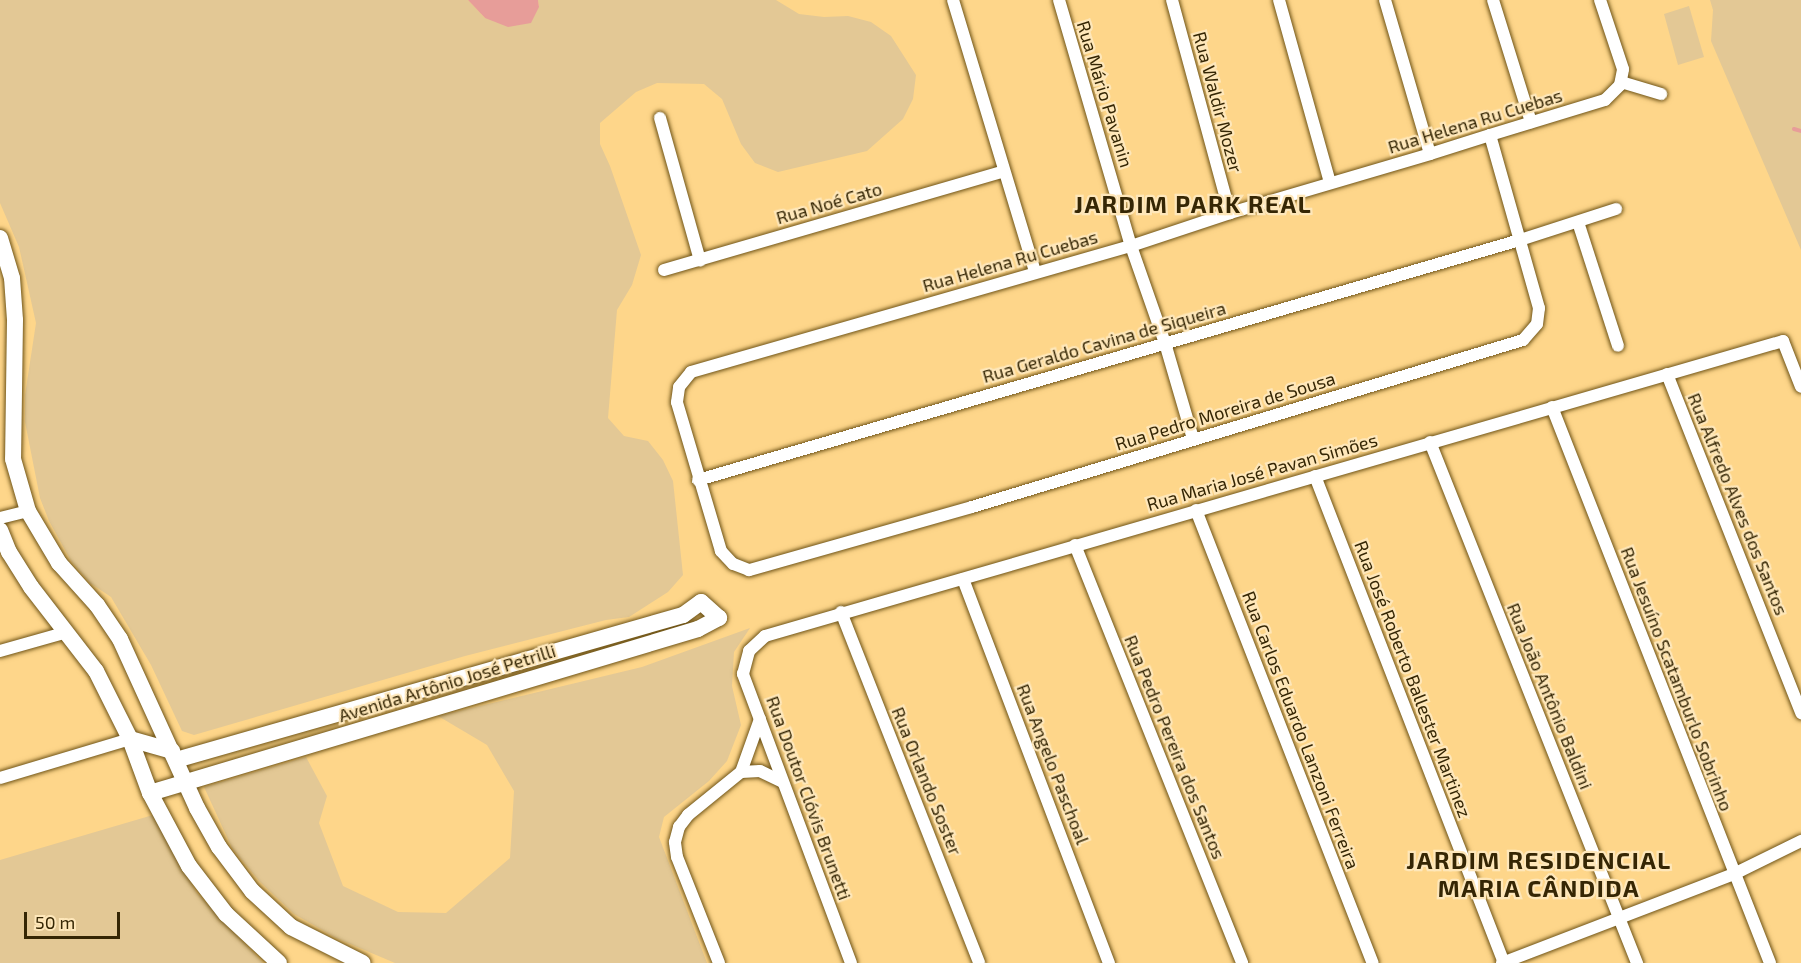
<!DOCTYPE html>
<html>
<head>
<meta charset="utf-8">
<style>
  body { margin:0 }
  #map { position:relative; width:1801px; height:963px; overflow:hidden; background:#fed68a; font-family:"Exo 2",sans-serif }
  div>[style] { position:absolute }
  .green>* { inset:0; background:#e3c895 }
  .water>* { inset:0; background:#e79d99 }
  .stream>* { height:4px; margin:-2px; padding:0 2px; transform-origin:2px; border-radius:2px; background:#e79d99 }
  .roads { filter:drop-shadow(0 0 2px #6f5417) drop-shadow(0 0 2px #6f5417) }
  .street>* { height:12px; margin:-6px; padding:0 6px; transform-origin:6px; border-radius:6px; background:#fff }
  .secondary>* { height:16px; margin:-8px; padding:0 8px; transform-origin:8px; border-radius:8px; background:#fff }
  span { translate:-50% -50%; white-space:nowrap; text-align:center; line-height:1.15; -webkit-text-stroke:4.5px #fee7ba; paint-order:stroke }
  .street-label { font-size:18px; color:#352604 }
  .district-label { font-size:24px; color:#352604; font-weight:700; letter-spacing:1.5px }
  .scale { position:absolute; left:24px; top:912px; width:96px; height:27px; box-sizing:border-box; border:3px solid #352604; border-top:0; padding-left:8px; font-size:18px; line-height:21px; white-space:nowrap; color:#352604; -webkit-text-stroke:4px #fee7ba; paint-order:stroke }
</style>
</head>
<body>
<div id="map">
  <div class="green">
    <div style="clip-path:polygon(0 0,468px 0,485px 18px,539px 7px,538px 0,776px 0,799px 14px,824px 17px,848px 16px,871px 22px,891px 36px,916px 75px,913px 99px,903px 119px,867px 151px,778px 172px,755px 163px,741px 144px,722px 99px,704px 84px,657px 83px,636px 92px,600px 123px,600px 144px,610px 166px,641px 255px,632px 285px,617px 310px,608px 418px,624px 436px,648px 441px,663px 460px,673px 481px,683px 575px,668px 592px,629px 617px,606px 620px,465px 656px,194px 735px,182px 731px,151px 665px,111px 597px,90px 583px,71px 561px,49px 521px,40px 498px,25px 422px,25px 395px,36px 323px,19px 247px,0 203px)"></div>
    <div style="clip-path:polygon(1710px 0,1801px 0,1801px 250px,1711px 41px,1713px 10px)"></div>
    <div style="clip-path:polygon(1689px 6px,1704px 57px,1678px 65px,1664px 14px)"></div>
    <div style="clip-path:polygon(750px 628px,734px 652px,732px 686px,741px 725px,727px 761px,709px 781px,664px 817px,659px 837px,707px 963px,395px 963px,336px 938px,294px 914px,260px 882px,232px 848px,204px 787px,306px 757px,327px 796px,319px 823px,343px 886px,398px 912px,446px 913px,510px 858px,514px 791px,487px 745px,438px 716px,642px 667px)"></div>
    <div style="clip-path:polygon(153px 815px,196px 892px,263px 963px,0 963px,0 860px)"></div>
  </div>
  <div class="water">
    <div style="clip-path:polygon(468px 0,538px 0,539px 7px,531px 23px,508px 27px,485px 18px)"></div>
  </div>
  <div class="stream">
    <div style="left:1794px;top:129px;width:7px;rotate:16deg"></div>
  </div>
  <div class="roads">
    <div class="street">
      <div style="left:953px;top:0;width:284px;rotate:73.2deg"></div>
      <div style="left:1059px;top:0;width:256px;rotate:73.7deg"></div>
      <div style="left:1131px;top:246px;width:103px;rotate:70.7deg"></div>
      <div style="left:1165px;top:343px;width:100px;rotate:73.7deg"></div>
      <div style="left:1172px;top:0;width:221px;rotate:74.8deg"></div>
      <div style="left:1279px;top:0;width:190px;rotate:74.4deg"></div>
      <div style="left:1385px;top:0;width:160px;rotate:73.7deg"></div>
      <div style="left:1493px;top:0;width:128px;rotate:72.7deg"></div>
      <div style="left:1621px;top:82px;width:42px;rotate:16.7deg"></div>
      <div style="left:660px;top:118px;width:148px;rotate:74.3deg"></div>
      <div style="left:1490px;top:135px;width:180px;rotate:74.2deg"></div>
      <div style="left:1539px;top:308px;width:16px;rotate:97deg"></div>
      <div style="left:1537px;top:324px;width:21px;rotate:131deg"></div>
      <div style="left:1523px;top:340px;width:576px;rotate:163.14deg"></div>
      <div style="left:972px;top:507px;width:232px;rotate:164.2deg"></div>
      <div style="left:749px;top:570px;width:17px;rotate:-159deg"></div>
      <div style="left:733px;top:564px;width:18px;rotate:-133deg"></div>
      <div style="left:721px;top:551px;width:155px;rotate:-106.5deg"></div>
      <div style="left:677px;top:402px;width:15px;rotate:-82deg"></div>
      <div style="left:679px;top:387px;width:19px;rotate:-51deg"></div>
      <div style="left:691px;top:372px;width:458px;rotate:-16deg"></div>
      <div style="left:1131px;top:246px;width:104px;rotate:-18.4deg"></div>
      <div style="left:1230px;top:213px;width:209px;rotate:-16.4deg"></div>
      <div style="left:1430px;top:154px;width:63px;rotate:-17.6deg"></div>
      <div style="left:1490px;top:135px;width:120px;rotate:-16.9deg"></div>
      <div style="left:1605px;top:100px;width:21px;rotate:-45deg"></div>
      <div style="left:1620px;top:85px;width:16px;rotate:-79deg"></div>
      <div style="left:1623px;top:69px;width:73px;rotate:-108.4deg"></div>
      <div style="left:1578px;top:222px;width:130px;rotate:72.1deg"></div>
      <div style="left:664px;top:270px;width:354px;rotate:-16.2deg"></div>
      <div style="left:1667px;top:374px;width:365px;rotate:68.4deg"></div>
      <div style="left:1552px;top:407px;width:597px;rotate:68.59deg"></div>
      <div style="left:1430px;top:442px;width:561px;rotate:68.33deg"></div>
      <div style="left:1315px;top:476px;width:522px;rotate:68.79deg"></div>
      <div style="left:698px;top:480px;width:856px;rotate:-16.28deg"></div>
      <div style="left:1520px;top:240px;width:101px;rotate:-17.9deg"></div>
      <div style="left:1196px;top:510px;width:486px;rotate:68.7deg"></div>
      <div style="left:0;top:518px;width:29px;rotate:-14deg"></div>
      <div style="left:1075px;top:545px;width:450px;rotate:68.2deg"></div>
      <div style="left:963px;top:579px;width:411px;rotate:69.2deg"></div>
      <div style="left:841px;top:612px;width:377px;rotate:68.5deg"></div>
      <div style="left:0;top:651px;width:70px;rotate:-15.8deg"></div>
      <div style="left:760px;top:719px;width:56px;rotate:109.7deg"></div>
      <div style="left:741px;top:772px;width:19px;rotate:-3deg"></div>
      <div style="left:760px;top:771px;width:25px;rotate:26deg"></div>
      <div style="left:0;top:778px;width:136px;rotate:-16.7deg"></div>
      <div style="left:719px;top:963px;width:114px;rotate:-111.6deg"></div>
      <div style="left:677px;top:857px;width:15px;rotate:-98deg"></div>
      <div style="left:675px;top:842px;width:16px;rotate:-75deg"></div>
      <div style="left:679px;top:827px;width:15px;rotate:-53deg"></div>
      <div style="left:688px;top:815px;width:68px;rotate:-39.1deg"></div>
      <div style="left:851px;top:963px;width:309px;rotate:-110.5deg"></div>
      <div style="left:743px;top:674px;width:24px;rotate:-75deg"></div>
      <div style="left:749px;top:651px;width:22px;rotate:-43deg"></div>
      <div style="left:765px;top:636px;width:1060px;rotate:-16.16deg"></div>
      <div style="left:1783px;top:341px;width:49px;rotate:68.6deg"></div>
      <div style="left:1502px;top:963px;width:248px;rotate:-21deg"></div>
      <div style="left:1734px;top:874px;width:75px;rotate:-26.2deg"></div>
    </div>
    <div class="secondary">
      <div style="left:0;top:238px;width:42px;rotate:73.3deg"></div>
      <div style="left:12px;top:278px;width:42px;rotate:85.9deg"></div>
      <div style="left:15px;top:320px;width:139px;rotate:90.8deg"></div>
      <div style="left:13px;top:459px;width:54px;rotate:73.9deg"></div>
      <div style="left:28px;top:511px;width:61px;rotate:59.2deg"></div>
      <div style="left:59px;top:563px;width:57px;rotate:47.9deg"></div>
      <div style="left:97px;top:605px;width:41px;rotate:55.9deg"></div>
      <div style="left:120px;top:639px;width:186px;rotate:65.5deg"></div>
      <div style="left:197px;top:808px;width:45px;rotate:60.6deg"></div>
      <div style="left:219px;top:847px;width:55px;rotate:53.1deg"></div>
      <div style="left:252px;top:891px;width:53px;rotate:42.7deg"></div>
      <div style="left:291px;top:927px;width:80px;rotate:26.6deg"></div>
      <div style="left:0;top:530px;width:24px;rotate:68deg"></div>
      <div style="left:9px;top:552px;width:41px;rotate:57.8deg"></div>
      <div style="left:31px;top:587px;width:106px;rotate:52.3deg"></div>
      <div style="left:96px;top:671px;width:76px;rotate:63.4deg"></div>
      <div style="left:130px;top:739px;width:58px;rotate:69.7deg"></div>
      <div style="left:150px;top:793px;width:83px;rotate:61.9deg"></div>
      <div style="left:189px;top:866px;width:61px;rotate:52.4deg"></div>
      <div style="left:226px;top:914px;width:72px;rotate:42.8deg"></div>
      <div style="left:130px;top:739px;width:44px;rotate:15.9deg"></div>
      <div style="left:150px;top:793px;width:572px;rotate:-16.66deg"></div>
      <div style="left:698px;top:629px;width:24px;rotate:-28deg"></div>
      <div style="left:719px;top:618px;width:24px;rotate:-138deg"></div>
      <div style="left:701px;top:602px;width:22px;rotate:144deg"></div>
      <div style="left:683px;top:615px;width:527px;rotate:164.04deg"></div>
    </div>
  </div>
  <div class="street-label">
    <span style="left:1105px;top:94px;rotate:73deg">Rua Mário Pavanin</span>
    <span style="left:1218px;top:102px;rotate:75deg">Rua Waldir Mozer</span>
    <span style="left:1475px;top:121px;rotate:-17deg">Rua Helena Ru Cuebas</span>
    <span style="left:829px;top:203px;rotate:-16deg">Rua Noé Cato</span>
    <span style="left:1010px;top:261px;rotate:-16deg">Rua Helena Ru Cuebas</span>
    <span style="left:1104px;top:342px;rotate:-16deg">Rua Geraldo Cavina de Siqueira</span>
    <span style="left:1225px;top:411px;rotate:-17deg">Rua Pedro Moreira de Sousa</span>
    <span style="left:1262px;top:472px;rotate:-16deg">Rua Maria José Pavan Simões</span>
    <span style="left:1738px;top:504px;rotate:68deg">Rua Alfredo Alves dos Santos</span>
    <span style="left:1413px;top:679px;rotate:69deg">Rua José Roberto Ballester Martinez</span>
    <span style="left:1677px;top:679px;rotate:69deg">Rua Jesuíno Scatamburlo Sobrinho</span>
    <span style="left:447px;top:683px;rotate:-17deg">Avenida Artônio José Petrilli</span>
    <span style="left:1550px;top:696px;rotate:68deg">Rua João Antônio Baldini</span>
    <span style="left:1301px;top:730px;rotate:69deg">Rua Carlos Eduardo Lanzoni Ferreira</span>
    <span style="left:1175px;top:747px;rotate:68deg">Rua Pedro Pereira dos Santos</span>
    <span style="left:1053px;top:764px;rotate:69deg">Rua Angelo Paschoal</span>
    <span style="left:927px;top:781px;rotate:68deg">Rua Orlando Soster</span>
    <span style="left:809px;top:798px;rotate:70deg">Rua Doutor Clóvis Brunetti</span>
  </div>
  <div class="district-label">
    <span style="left:1193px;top:204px">JARDIM PARK REAL</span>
    <span style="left:1539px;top:874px">JARDIM RESIDENCIAL<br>MARIA CÂNDIDA</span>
  </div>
  <div class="scale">50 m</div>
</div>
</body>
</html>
